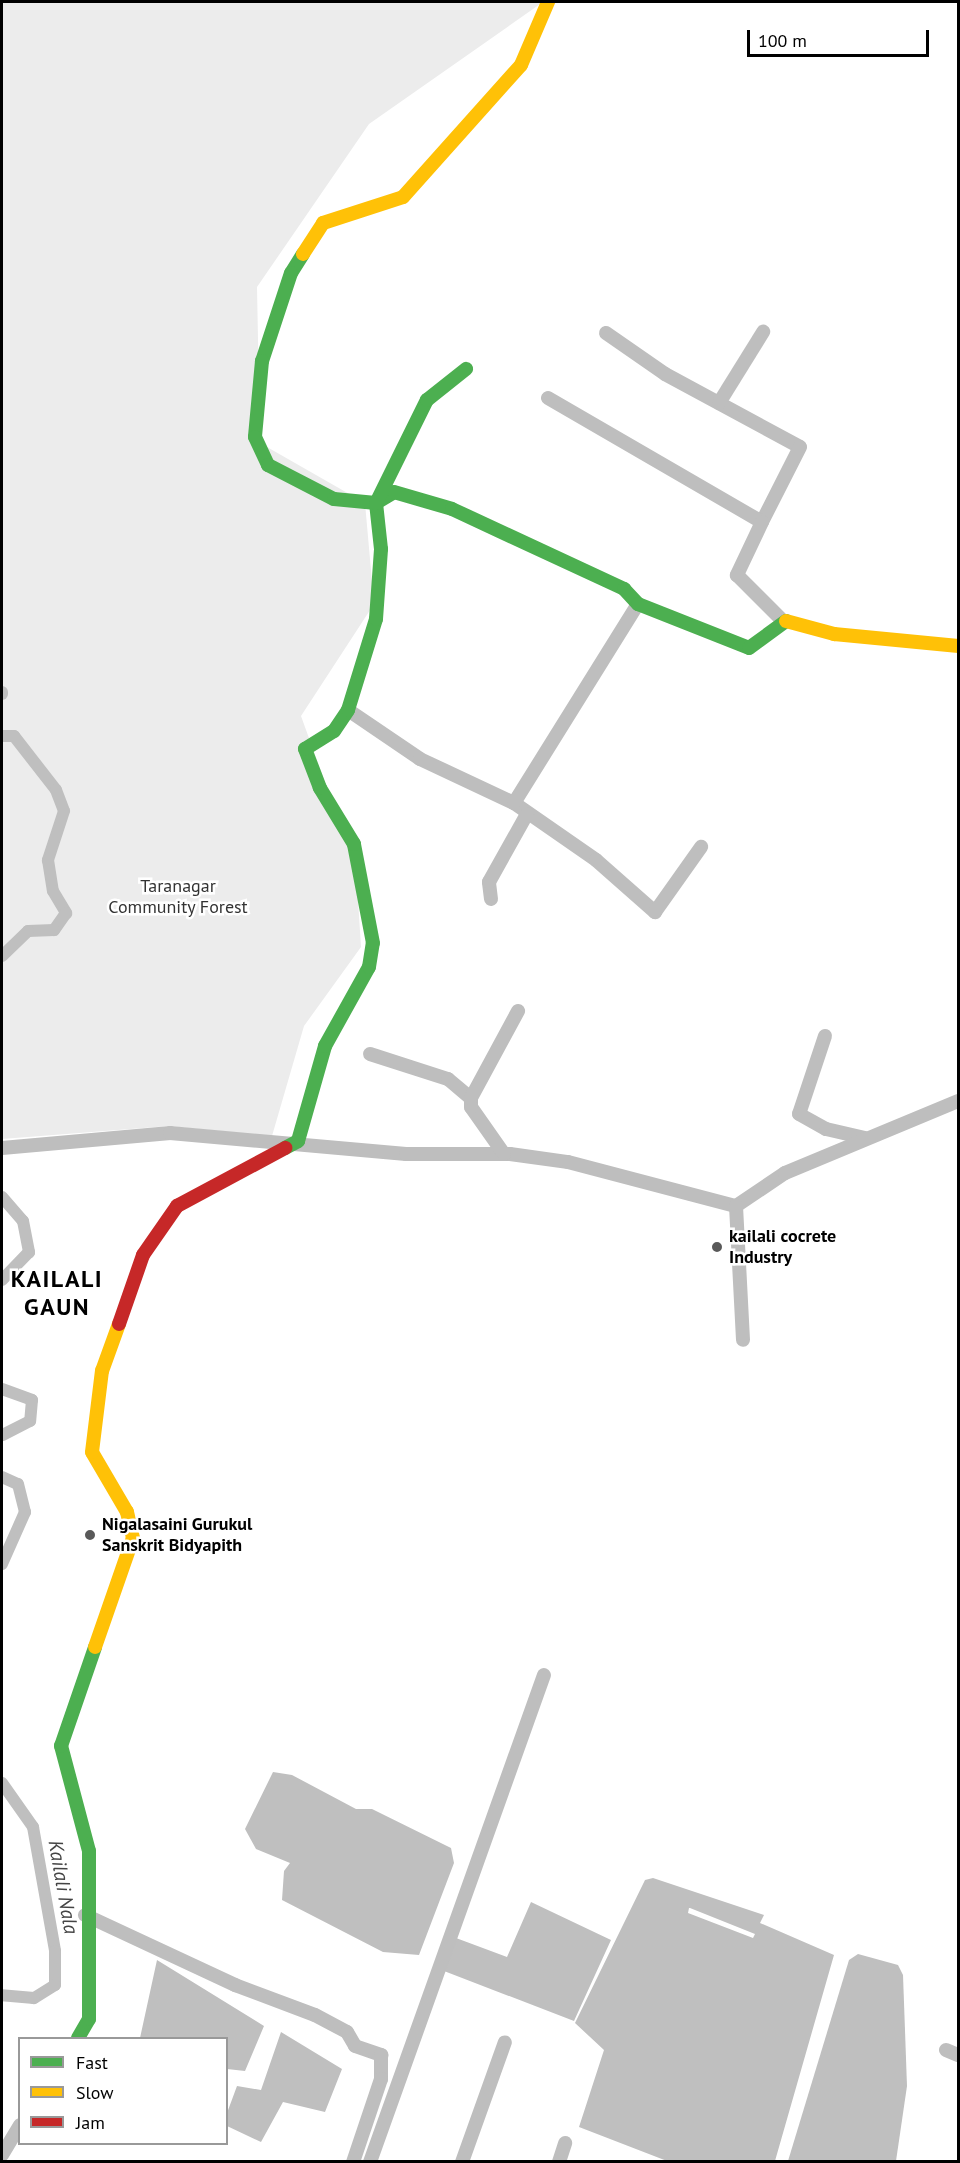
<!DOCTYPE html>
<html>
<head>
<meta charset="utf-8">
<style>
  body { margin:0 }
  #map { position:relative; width:960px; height:2163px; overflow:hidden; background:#fff; font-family:"PT Sans",sans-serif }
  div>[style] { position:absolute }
  .green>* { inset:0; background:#ececec }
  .water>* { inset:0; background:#bfbfbf }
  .canal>* { height:12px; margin:-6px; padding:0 6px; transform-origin:6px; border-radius:6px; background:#bfbfbf }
  .street>* { height:14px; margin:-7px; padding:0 7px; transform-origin:7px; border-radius:7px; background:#bebebe }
  .fast>* { height:14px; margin:-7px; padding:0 7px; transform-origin:7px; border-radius:7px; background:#4caf50 }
  .slow>* { height:14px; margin:-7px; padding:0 7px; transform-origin:7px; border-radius:7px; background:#ffc107 }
  .jam>* { height:14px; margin:-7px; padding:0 7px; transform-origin:7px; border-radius:7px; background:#c62828 }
  .dots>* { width:16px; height:16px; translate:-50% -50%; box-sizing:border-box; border:3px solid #fff; border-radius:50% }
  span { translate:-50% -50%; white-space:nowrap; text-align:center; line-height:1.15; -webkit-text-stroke:5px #fff; paint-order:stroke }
  .park-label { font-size:18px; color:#333 }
  .poi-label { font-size:18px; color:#000; font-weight:700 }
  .left { translate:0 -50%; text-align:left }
  .water-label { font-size:20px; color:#444; font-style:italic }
  .district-label { font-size:24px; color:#000; font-weight:700; letter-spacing:1.5px }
  .frame { position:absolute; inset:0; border:3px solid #000; pointer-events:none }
  .legend { position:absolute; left:18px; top:2037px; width:210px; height:108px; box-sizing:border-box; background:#fff; border:2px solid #999; margin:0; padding:8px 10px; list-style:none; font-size:18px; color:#000 }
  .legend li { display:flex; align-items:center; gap:12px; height:30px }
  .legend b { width:30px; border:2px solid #999 }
  .scale { position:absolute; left:747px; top:30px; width:182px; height:27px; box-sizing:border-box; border:3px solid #000; border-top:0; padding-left:8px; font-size:18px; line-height:21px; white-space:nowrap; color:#000; -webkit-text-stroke:4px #fff; paint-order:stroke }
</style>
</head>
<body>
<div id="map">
  <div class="green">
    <div style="clip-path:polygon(2px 2px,543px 2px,369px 124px,257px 287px,260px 443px,365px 503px,374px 604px,301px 716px,356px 868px,361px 947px,304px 1026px,272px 1136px,169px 1126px,2px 1139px)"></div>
  </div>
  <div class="water">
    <div style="clip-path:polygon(273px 1772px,292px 1775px,356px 1809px,372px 1809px,451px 1848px,454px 1863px,419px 1955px,383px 1952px,282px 1900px,284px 1871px,290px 1863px,256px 1849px,245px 1829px)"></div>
    <div style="clip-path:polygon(evenodd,653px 1878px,764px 1915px,760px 1923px,834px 1955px,775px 2161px,667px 2161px,579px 2127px,604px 2050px,575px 2023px,645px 1880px,653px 1878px,689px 1908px,690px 1908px,755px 1934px,753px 1938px,688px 1913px,689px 1908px)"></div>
    <div style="clip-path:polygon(531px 1902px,611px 1940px,574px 2021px,444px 1971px,456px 1938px,507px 1957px)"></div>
    <div style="clip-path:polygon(858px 1954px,898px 1965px,903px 1975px,907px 2086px,896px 2161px,788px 2161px,849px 1960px)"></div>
    <div style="clip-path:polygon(157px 1960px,264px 2026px,245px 2071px,227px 2069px,226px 2038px,140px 2038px)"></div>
    <div style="clip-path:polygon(281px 2032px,342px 2069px,325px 2112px,283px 2102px,261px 2142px,227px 2126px,227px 2113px,237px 2086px,261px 2090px)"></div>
  </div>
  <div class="canal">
    <div style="left:2px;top:692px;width:2px;rotate:90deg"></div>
    <div style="left:2px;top:736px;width:12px"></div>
    <div style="left:14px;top:736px;width:68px;rotate:52.1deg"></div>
    <div style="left:56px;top:790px;width:22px;rotate:69deg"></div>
    <div style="left:64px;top:811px;width:52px;rotate:108.1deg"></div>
    <div style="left:48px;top:860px;width:31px;rotate:81deg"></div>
    <div style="left:53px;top:891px;width:26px;rotate:59deg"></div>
    <div style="left:66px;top:913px;width:21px;rotate:125deg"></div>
    <div style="left:54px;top:930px;width:26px;rotate:178deg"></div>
    <div style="left:28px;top:931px;width:36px;rotate:136deg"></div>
    <div style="left:2px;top:1197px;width:32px;rotate:49deg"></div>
    <div style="left:23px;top:1221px;width:32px;rotate:79deg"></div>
    <div style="left:29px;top:1252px;width:39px;rotate:134deg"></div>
    <div style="left:2px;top:1389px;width:32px;rotate:20deg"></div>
    <div style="left:32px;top:1400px;width:21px;rotate:95deg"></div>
    <div style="left:30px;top:1421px;width:31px;rotate:153deg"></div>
    <div style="left:2px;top:1477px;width:17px;rotate:24deg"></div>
    <div style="left:18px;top:1484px;width:29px;rotate:76deg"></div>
    <div style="left:25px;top:1512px;width:57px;rotate:113.9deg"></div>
    <div style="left:2px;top:1783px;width:54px;rotate:54.8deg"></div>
    <div style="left:33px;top:1827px;width:126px;rotate:79.9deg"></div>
    <div style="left:55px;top:1951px;width:34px;rotate:90deg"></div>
    <div style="left:55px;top:1985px;width:25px;rotate:148deg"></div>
    <div style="left:34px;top:1998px;width:32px;rotate:-175deg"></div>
  </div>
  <div class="street">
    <div style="left:606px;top:333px;width:72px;rotate:34.8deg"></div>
    <div style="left:665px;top:374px;width:153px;rotate:28.4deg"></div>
    <div style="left:800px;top:447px;width:84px;rotate:116.9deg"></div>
    <div style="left:548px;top:398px;width:247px;rotate:30.1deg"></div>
    <div style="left:762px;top:522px;width:59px;rotate:115.3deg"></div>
    <div style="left:737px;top:575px;width:64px;rotate:45deg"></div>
    <div style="left:719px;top:403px;width:84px;rotate:-58.2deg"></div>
    <div style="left:348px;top:710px;width:87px;rotate:34.2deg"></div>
    <div style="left:420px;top:759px;width:104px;rotate:25.1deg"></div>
    <div style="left:514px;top:803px;width:100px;rotate:34.8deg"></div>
    <div style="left:596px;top:860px;width:79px;rotate:41.4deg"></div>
    <div style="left:655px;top:912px;width:80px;rotate:-54.7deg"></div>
    <div style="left:514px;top:803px;width:234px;rotate:-58.1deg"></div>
    <div style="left:491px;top:899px;width:17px;rotate:-97deg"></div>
    <div style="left:489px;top:882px;width:78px;rotate:-60.8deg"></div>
    <div style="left:825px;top:1036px;width:82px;rotate:108.4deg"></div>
    <div style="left:799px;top:1114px;width:31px;rotate:29deg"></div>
    <div style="left:826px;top:1129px;width:40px;rotate:13deg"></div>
    <div style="left:370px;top:1054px;width:82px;rotate:17.8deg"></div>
    <div style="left:448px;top:1079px;width:30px;rotate:40deg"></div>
    <div style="left:2px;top:1148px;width:169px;rotate:-5.1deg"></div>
    <div style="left:170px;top:1133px;width:237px;rotate:5.1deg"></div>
    <div style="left:406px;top:1154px;width:104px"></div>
    <div style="left:510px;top:1154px;width:59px;rotate:7.9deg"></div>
    <div style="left:568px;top:1162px;width:174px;rotate:14.7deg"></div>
    <div style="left:736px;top:1206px;width:59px;rotate:-34deg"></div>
    <div style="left:785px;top:1173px;width:187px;rotate:-22.6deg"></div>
    <div style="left:504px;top:1154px;width:57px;rotate:-125.1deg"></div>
    <div style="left:471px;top:1107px;width:9px;rotate:-90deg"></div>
    <div style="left:471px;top:1098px;width:99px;rotate:-61.6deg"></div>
    <div style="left:736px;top:1206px;width:134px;rotate:87deg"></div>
    <div style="left:85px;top:1915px;width:166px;rotate:25deg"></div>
    <div style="left:235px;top:1985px;width:85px;rotate:20.6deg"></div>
    <div style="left:315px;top:2015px;width:36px;rotate:28deg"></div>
    <div style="left:347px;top:2032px;width:16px;rotate:60deg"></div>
    <div style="left:355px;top:2046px;width:28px;rotate:19deg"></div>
    <div style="left:381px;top:2055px;width:24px;rotate:90deg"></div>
    <div style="left:381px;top:2079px;width:88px;rotate:108.6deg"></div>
    <div style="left:946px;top:2050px;width:13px;rotate:23deg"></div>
    <div style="left:2px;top:2155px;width:35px;rotate:-59deg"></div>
    <div style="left:370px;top:2162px;width:517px;rotate:-70.34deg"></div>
    <div style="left:462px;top:2162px;width:127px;rotate:-70.3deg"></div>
    <div style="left:559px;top:2162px;width:20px;rotate:-72deg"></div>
  </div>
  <div class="fast">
    <div style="left:303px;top:254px;width:22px;rotate:122deg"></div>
    <div style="left:291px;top:273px;width:93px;rotate:108.2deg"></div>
    <div style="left:262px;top:361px;width:76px;rotate:95.3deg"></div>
    <div style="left:255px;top:437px;width:31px;rotate:65deg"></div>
    <div style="left:268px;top:465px;width:74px;rotate:27.3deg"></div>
    <div style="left:334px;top:499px;width:42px;rotate:5.4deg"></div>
    <div style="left:376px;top:503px;width:21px;rotate:-31deg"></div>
    <div style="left:394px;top:492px;width:60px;rotate:16.3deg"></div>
    <div style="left:452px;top:509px;width:190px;rotate:24.9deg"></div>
    <div style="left:624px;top:589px;width:21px;rotate:47deg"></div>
    <div style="left:638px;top:604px;width:119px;rotate:21.6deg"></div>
    <div style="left:749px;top:648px;width:46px;rotate:-36.1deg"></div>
    <div style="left:285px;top:1148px;width:15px;rotate:-28deg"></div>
    <div style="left:298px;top:1141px;width:99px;rotate:-74.1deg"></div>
    <div style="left:325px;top:1046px;width:90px;rotate:-60.9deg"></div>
    <div style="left:369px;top:967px;width:24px;rotate:-81deg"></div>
    <div style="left:373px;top:943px;width:101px;rotate:-100.9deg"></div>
    <div style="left:354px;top:844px;width:66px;rotate:-121.3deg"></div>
    <div style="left:320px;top:788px;width:42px;rotate:-111deg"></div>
    <div style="left:305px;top:749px;width:34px;rotate:-32deg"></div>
    <div style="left:334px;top:731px;width:25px;rotate:-56deg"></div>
    <div style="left:348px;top:710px;width:95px;rotate:-72.9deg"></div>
    <div style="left:376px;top:619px;width:70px;rotate:-85.9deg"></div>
    <div style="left:381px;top:549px;width:46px;rotate:-96.2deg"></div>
    <div style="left:376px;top:503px;width:115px;rotate:-63.7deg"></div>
    <div style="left:427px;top:400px;width:50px;rotate:-38.5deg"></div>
    <div style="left:78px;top:2038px;width:22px;rotate:-60deg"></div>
    <div style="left:89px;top:2019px;width:168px;rotate:-90deg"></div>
    <div style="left:89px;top:1851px;width:109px;rotate:-104.9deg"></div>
    <div style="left:61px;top:1746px;width:105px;rotate:-71deg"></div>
  </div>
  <div class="slow">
    <div style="left:303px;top:254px;width:37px;rotate:-57deg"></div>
    <div style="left:323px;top:223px;width:84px;rotate:-18deg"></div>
    <div style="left:403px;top:197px;width:177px;rotate:-48.2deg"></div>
    <div style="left:521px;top:65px;width:69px;rotate:-66.8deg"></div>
    <div style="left:786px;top:621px;width:50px;rotate:15.2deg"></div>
    <div style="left:834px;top:634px;width:125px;rotate:5.5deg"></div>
    <div style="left:95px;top:1647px;width:115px;rotate:-70.8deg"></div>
    <div style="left:133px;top:1538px;width:27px;rotate:-103deg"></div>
    <div style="left:127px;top:1512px;width:69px;rotate:-120.3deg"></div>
    <div style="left:92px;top:1452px;width:82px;rotate:-83deg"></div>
    <div style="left:102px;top:1371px;width:50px;rotate:-70.1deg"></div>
  </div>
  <div class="jam">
    <div style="left:119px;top:1324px;width:73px;rotate:-70.8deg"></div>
    <div style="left:143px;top:1255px;width:60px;rotate:-55.2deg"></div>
    <div style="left:177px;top:1206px;width:123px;rotate:-28.2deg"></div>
  </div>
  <div class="dots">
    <div style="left:717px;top:1247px;background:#595959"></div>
    <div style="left:90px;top:1535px;background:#595959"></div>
  </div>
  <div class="park-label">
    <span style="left:178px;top:897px">Taranagar<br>Community Forest</span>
  </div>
  <div class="poi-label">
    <span class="left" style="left:729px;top:1247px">kailali cocrete<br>Industry</span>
    <span class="left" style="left:102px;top:1535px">Nigalasaini Gurukul<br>Sanskrit Bidyapith</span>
  </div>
  <div class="water-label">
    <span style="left:63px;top:1887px;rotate:80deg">Kailali Nala</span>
  </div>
  <div class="district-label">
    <span style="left:57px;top:1293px">KAILALI<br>GAUN</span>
  </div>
  <div class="frame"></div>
  <ul class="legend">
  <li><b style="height:8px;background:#4caf50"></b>Fast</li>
  <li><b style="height:8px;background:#ffc107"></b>Slow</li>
  <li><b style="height:8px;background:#c62828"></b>Jam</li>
  </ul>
  <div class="scale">100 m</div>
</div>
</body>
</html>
